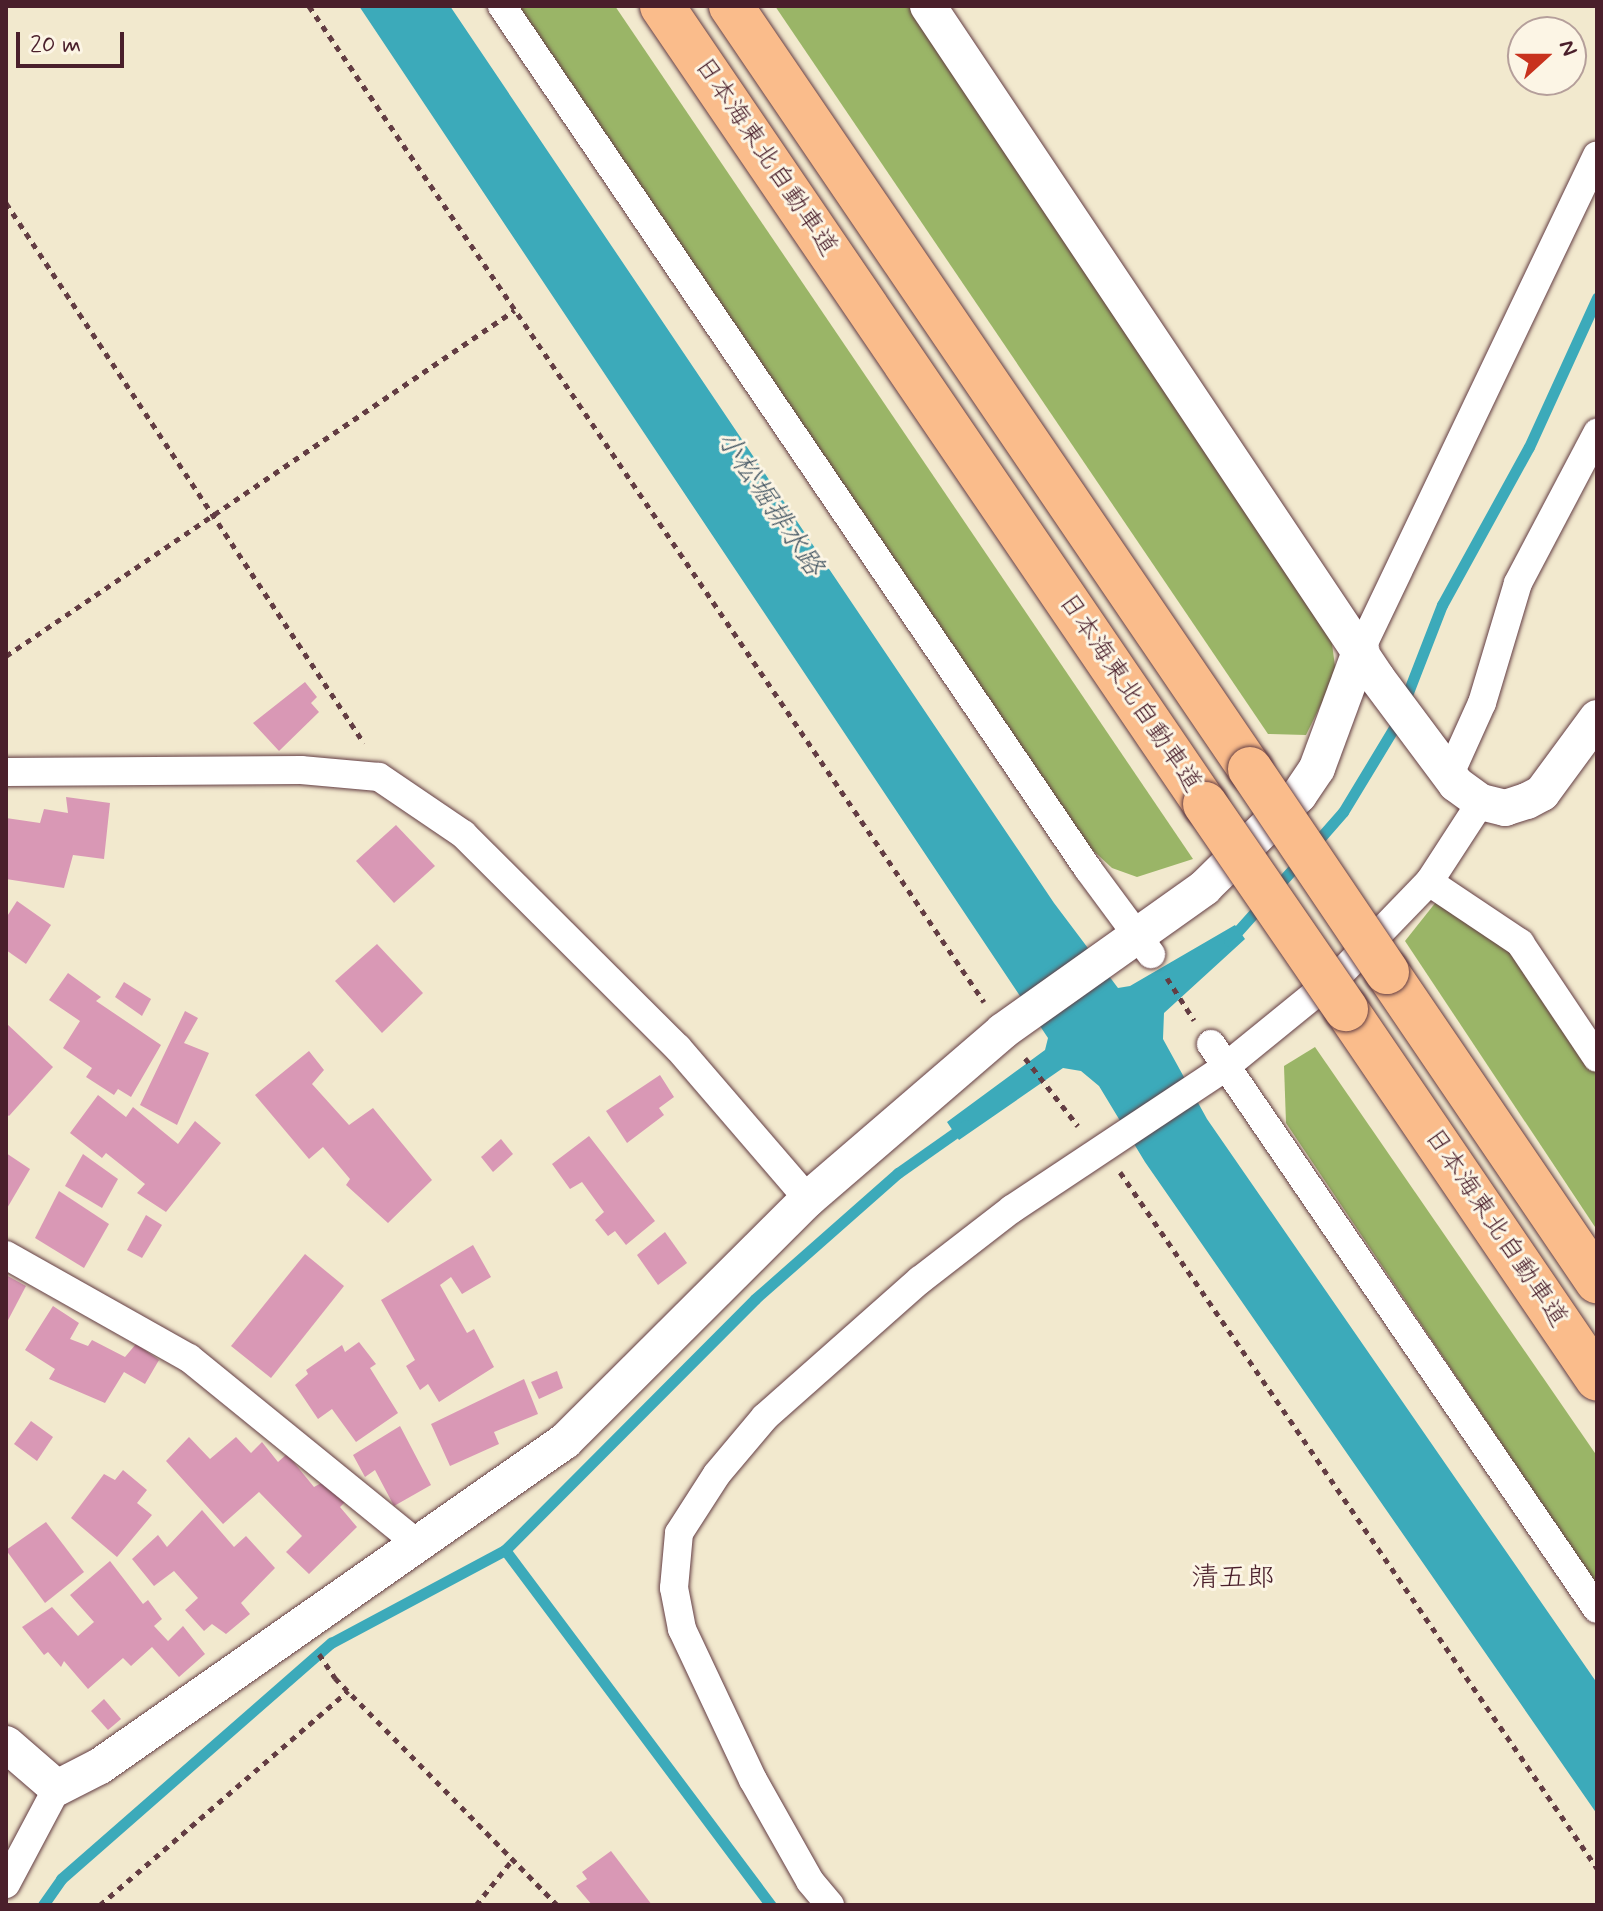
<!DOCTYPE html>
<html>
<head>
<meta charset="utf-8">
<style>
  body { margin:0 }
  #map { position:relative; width:1603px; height:1911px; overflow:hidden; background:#f2e9ce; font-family:Mynerve,"Klee One",sans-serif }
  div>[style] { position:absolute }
  .forest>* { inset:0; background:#9ab567 }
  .water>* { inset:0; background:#3caaba }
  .stream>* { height:11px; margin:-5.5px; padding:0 5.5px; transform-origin:5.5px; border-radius:5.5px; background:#3caaba }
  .building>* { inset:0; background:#d998b5 }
  .path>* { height:5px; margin-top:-2.5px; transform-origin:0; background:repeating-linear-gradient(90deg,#633d43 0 6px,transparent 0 12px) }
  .roads { filter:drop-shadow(0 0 2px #633d43) drop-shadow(0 0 2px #633d43) }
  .minor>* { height:28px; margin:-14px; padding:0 14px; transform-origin:14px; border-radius:14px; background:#fff }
  .tertiary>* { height:36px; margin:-18px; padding:0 18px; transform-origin:18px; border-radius:18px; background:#fff }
  .motorway>* { height:44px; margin:-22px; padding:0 22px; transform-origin:22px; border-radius:22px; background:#fabc8b }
  .bridges { filter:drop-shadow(0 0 2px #633d43) drop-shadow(0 0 2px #633d43) }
  .motorway-bridge>* { height:44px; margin:-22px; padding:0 22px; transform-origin:22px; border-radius:22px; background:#fabc8b }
  span { translate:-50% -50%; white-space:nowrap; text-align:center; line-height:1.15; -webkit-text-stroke:6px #fcf5e5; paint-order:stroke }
  .street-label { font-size:26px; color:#4a1f2b }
  .water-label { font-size:28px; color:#445764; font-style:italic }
  .neighbourhood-label { font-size:28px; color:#4a1f2b }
  .frame { position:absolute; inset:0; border:8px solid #4a1f2b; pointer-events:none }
  .north { position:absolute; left:1507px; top:16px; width:80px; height:80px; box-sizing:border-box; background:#fcf5e5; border:2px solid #b59f9b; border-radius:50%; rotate:69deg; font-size:22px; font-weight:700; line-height:32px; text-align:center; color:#4a1f2b }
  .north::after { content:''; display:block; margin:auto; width:28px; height:36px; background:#c8321e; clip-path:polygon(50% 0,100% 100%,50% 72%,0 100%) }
  .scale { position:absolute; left:16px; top:32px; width:108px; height:36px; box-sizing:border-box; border:4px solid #4a1f2b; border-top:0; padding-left:10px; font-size:24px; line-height:28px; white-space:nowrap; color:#4a1f2b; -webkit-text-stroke:6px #fcf5e5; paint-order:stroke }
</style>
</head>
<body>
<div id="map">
  <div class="forest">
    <div style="clip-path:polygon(519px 6px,615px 6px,1193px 859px,1137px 877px,1112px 868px,1085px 843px)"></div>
    <div style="clip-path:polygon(775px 6px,912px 6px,1329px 621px,1336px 674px,1306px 735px,1268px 734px)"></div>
    <div style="clip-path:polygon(1436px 902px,1506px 933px,1597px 1056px,1597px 1230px,1405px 941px)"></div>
    <div style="clip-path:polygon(1315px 1047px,1597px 1456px,1597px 1586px,1286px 1123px,1284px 1066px)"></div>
  </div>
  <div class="water">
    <div style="clip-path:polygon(359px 6px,450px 6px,1054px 903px,1118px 988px,1130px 986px,1235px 925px,1245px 939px,1164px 1013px,1163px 1039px,1207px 1119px,1597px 1683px,1597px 1814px,1145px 1162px,1099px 1086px,1081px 1071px,1063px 1068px,959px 1140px,947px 1122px,1045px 1050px,1048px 1038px)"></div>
  </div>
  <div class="stream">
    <div style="left:1314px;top:845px;width:44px;rotate:-48.7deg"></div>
    <div style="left:1343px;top:812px;width:100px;rotate:-58.8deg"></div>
    <div style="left:1395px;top:726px;width:130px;rotate:-68.8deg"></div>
    <div style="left:1442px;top:605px;width:180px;rotate:-61.2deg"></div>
    <div style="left:1529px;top:447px;width:164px;rotate:-65.5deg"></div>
    <div style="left:1274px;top:890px;width:39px;rotate:-48deg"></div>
    <div style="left:1229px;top:941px;width:51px;rotate:-48.2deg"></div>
    <div style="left:505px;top:1550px;width:444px;rotate:53.2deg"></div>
    <div style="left:43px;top:1905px;width:32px;rotate:-55deg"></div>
    <div style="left:61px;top:1879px;width:359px;rotate:-41.2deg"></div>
    <div style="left:331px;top:1643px;width:197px;rotate:-28.1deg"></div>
    <div style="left:505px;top:1550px;width:354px;rotate:-45.1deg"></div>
    <div style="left:755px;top:1299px;width:191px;rotate:-41.4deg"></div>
    <div style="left:898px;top:1173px;width:83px;rotate:-35.2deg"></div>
  </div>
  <div class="building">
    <div style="clip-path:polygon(305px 682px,317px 697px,311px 703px,319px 712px,279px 751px,253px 723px)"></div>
    <div style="clip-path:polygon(66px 797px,110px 803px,104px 859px,73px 855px,64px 888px,6px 879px,6px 818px,40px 823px,44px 809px,68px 813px)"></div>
    <div style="clip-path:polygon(396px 825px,435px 866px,394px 903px,356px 861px)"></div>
    <div style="clip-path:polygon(17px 901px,51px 925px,26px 964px,6px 950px,6px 918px)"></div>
    <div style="clip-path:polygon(377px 944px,423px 993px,382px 1033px,335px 981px)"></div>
    <div style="clip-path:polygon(68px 973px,101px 997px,96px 1001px,161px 1045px,131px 1097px,118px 1089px,114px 1095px,86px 1077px,92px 1068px,63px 1048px,80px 1021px,49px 1000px)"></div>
    <div style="clip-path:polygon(124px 982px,151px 999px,142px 1016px,115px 997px)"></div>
    <div style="clip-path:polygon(185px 1011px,198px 1018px,184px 1043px,209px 1053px,177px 1125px,140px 1105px)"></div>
    <div style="clip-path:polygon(6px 1023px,53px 1067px,9px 1116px,6px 1114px)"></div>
    <div style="clip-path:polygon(309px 1051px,324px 1070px,312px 1084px,349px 1125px,373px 1108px,432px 1180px,388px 1223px,346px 1185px,350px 1179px,323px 1147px,309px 1159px,255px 1095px)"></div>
    <div style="clip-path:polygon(660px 1075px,674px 1097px,659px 1108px,664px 1115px,627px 1143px,606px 1111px)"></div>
    <div style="clip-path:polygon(98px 1095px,126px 1117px,133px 1107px,178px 1144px,195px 1121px,221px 1143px,166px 1212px,137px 1193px,145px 1184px,106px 1153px,102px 1158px,70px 1133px)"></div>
    <div style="clip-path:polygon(589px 1136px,655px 1221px,626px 1245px,615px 1231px,608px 1236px,595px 1220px,604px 1212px,582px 1182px,570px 1189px,552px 1164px)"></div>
    <div style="clip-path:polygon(501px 1139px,513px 1154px,493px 1172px,481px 1157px)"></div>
    <div style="clip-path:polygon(6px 1153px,30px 1169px,6px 1210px)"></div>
    <div style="clip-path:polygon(83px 1154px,118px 1179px,102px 1208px,65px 1186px)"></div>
    <div style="clip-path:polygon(59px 1191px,109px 1224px,84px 1268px,35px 1238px)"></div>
    <div style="clip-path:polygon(146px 1215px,162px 1225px,142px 1258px,127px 1250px)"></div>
    <div style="clip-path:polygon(665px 1232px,687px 1263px,658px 1285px,637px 1255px)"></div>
    <div style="clip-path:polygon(473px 1245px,491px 1277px,462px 1294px,451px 1277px,440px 1285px,467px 1333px,474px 1329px,494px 1367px,439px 1402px,428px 1384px,420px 1390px,406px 1366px,415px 1360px,381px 1300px)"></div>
    <div style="clip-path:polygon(305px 1254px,344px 1286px,271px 1378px,231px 1346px)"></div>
    <div style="clip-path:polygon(6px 1275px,26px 1286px,6px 1324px)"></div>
    <div style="clip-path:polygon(53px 1306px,79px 1323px,70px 1339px,88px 1346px,92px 1340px,125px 1357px,136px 1344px,159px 1360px,145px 1384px,124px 1372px,105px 1403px,49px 1379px,55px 1369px,25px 1350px)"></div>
    <div style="clip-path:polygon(359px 1342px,376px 1364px,370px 1368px,398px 1413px,356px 1442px,332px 1409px,318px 1419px,295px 1385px,308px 1374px,306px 1370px,342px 1345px,345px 1352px)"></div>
    <div style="clip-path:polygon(557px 1371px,563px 1388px,539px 1399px,531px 1382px)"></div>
    <div style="clip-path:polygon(524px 1379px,538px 1414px,494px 1432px,499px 1444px,450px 1466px,431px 1424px)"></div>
    <div style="clip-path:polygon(31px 1421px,53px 1437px,37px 1461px,14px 1444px)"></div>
    <div style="clip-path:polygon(400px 1426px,431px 1485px,394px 1506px,375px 1470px,365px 1477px,353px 1455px)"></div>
    <div style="clip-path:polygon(189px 1437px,210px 1459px,236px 1437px,251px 1453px,262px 1442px,278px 1462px,287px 1454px,314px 1487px,325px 1481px,345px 1502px,340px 1507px,357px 1527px,309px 1574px,286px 1552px,302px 1536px,259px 1492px,223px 1524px,166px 1461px)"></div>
    <div style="clip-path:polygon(123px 1470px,147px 1490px,137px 1503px,152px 1515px,117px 1557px,71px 1518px,104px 1474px,115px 1480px)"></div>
    <div style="clip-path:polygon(202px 1510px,234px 1547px,246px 1536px,275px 1568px,241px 1603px,250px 1614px,226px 1634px,212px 1624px,204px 1631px,185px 1610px,198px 1598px,174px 1571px,154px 1586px,132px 1559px,158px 1535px,167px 1547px)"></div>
    <div style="clip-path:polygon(46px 1522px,84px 1572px,45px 1603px,6px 1550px)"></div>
    <div style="clip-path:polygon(110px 1561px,143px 1604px,148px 1600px,162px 1619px,154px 1626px,168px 1641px,183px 1626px,205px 1654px,179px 1677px,152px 1647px,131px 1666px,123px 1658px,88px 1689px,64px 1661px,61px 1667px,48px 1652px,44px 1655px,22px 1627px,52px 1607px,78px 1636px,94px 1622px,70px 1595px)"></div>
    <div style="clip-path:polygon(104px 1699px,121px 1719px,108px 1730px,91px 1711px)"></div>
    <div style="clip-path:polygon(611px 1851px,652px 1905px,592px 1905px,576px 1886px,587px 1879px,582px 1872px)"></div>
  </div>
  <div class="path">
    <div style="left:309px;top:6px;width:1203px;rotate:55.87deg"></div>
    <div style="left:6px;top:203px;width:648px;rotate:56.46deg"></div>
    <div style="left:6px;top:656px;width:615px;rotate:-34.21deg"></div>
    <div style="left:1167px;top:978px;width:50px;rotate:57.3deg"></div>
    <div style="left:1025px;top:1058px;width:86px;rotate:52.1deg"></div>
    <div style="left:1120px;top:1172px;width:844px;rotate:55.58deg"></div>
    <div style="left:319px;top:1654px;width:29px;rotate:56deg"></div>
    <div style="left:335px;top:1678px;width:318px;rotate:45.6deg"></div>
    <div style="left:100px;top:1905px;width:328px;rotate:-40.8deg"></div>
    <div style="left:476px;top:1905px;width:59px;rotate:-51.2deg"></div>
  </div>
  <div class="roads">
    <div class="minor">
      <div style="left:502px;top:6px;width:1043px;rotate:55.82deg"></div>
      <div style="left:1088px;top:869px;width:106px;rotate:53.5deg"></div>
      <div style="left:1361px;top:649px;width:547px;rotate:-64.46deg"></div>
      <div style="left:6px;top:772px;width:295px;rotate:-0.4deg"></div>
      <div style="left:301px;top:770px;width:78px;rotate:5.1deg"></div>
      <div style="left:379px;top:777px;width:102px;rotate:34.2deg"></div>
      <div style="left:463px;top:834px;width:303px;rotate:44.9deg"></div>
      <div style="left:678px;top:1048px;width:199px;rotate:49.3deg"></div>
      <div style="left:1449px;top:776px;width:80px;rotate:-65.7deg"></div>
      <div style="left:1482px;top:703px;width:125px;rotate:-73.3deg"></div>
      <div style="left:1518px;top:583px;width:170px;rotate:-62.2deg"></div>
      <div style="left:1429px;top:882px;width:110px;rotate:33.8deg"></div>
      <div style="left:1520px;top:943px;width:138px;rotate:56.2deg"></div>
      <div style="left:1211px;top:1044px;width:684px;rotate:55.66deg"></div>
      <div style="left:6px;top:1255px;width:210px;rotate:29.4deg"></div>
      <div style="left:189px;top:1358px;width:294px;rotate:39.1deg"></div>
      <div style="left:6px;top:1884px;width:109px;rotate:-62deg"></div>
      <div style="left:830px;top:1905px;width:31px;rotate:-130deg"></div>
      <div style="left:810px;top:1881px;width:116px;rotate:-119.4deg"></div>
      <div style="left:753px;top:1780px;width:167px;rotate:-115.2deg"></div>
      <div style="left:682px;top:1629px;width:42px;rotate:-101deg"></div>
      <div style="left:674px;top:1588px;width:55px;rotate:-84.8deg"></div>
      <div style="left:679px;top:1533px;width:70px;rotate:-57.2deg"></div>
      <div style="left:717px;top:1474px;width:75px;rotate:-49.9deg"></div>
      <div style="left:765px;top:1417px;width:207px;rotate:-41.5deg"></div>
      <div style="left:920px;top:1280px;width:116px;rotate:-37.7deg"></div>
      <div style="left:1012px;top:1209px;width:255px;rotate:-33.6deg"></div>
      <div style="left:1224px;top:1068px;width:151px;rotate:-39.1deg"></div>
      <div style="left:1341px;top:973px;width:127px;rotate:-46deg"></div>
      <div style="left:1429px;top:882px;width:95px;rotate:-57deg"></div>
    </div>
    <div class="tertiary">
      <div style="left:928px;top:6px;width:808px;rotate:56.25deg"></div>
      <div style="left:1377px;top:678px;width:132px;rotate:53.3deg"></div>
      <div style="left:1456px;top:784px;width:31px;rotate:36deg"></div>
      <div style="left:1481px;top:802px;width:25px;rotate:14deg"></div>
      <div style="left:1505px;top:808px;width:23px;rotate:-18deg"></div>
      <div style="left:1527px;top:801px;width:17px;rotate:-28deg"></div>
      <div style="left:1542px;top:793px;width:93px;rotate:-53.7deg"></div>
      <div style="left:6px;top:1744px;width:67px;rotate:40.8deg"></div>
      <div style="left:57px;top:1788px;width:48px;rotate:-27.1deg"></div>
      <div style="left:100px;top:1766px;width:567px;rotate:-34.95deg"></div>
      <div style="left:565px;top:1441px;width:343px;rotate:-44.9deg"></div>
      <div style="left:808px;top:1199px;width:257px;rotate:-40.7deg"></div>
      <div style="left:1003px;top:1031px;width:247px;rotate:-35.4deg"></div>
      <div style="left:1204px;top:888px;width:133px;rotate:-44.4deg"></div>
      <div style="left:1299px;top:795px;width:32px;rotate:-56deg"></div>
      <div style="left:1317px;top:768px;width:127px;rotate:-69.7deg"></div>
    </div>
    <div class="motorway">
      <div style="left:662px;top:6px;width:965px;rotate:55.77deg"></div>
      <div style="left:731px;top:6px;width:923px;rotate:55.78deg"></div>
      <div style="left:1387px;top:972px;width:374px;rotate:55.8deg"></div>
      <div style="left:1346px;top:1009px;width:447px;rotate:55.8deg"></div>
    </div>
  </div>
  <div class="bridges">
    <div class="motorway-bridge">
      <div style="left:1250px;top:769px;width:245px;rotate:56deg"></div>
      <div style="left:1205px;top:804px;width:249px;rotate:55.5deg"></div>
    </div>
  </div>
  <div class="street-label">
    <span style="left:765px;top:157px;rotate:56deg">日本海東北自動車道</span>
    <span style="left:1129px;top:693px;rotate:56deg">日本海東北自動車道</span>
    <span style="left:1495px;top:1228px;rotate:56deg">日本海東北自動車道</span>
  </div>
  <div class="water-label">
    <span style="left:769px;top:504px;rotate:56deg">小松堀排水路</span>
  </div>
  <div class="neighbourhood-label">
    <span style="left:1233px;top:1579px">清五郎</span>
  </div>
  <div class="frame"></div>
  <div class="north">N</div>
  <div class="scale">20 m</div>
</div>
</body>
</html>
